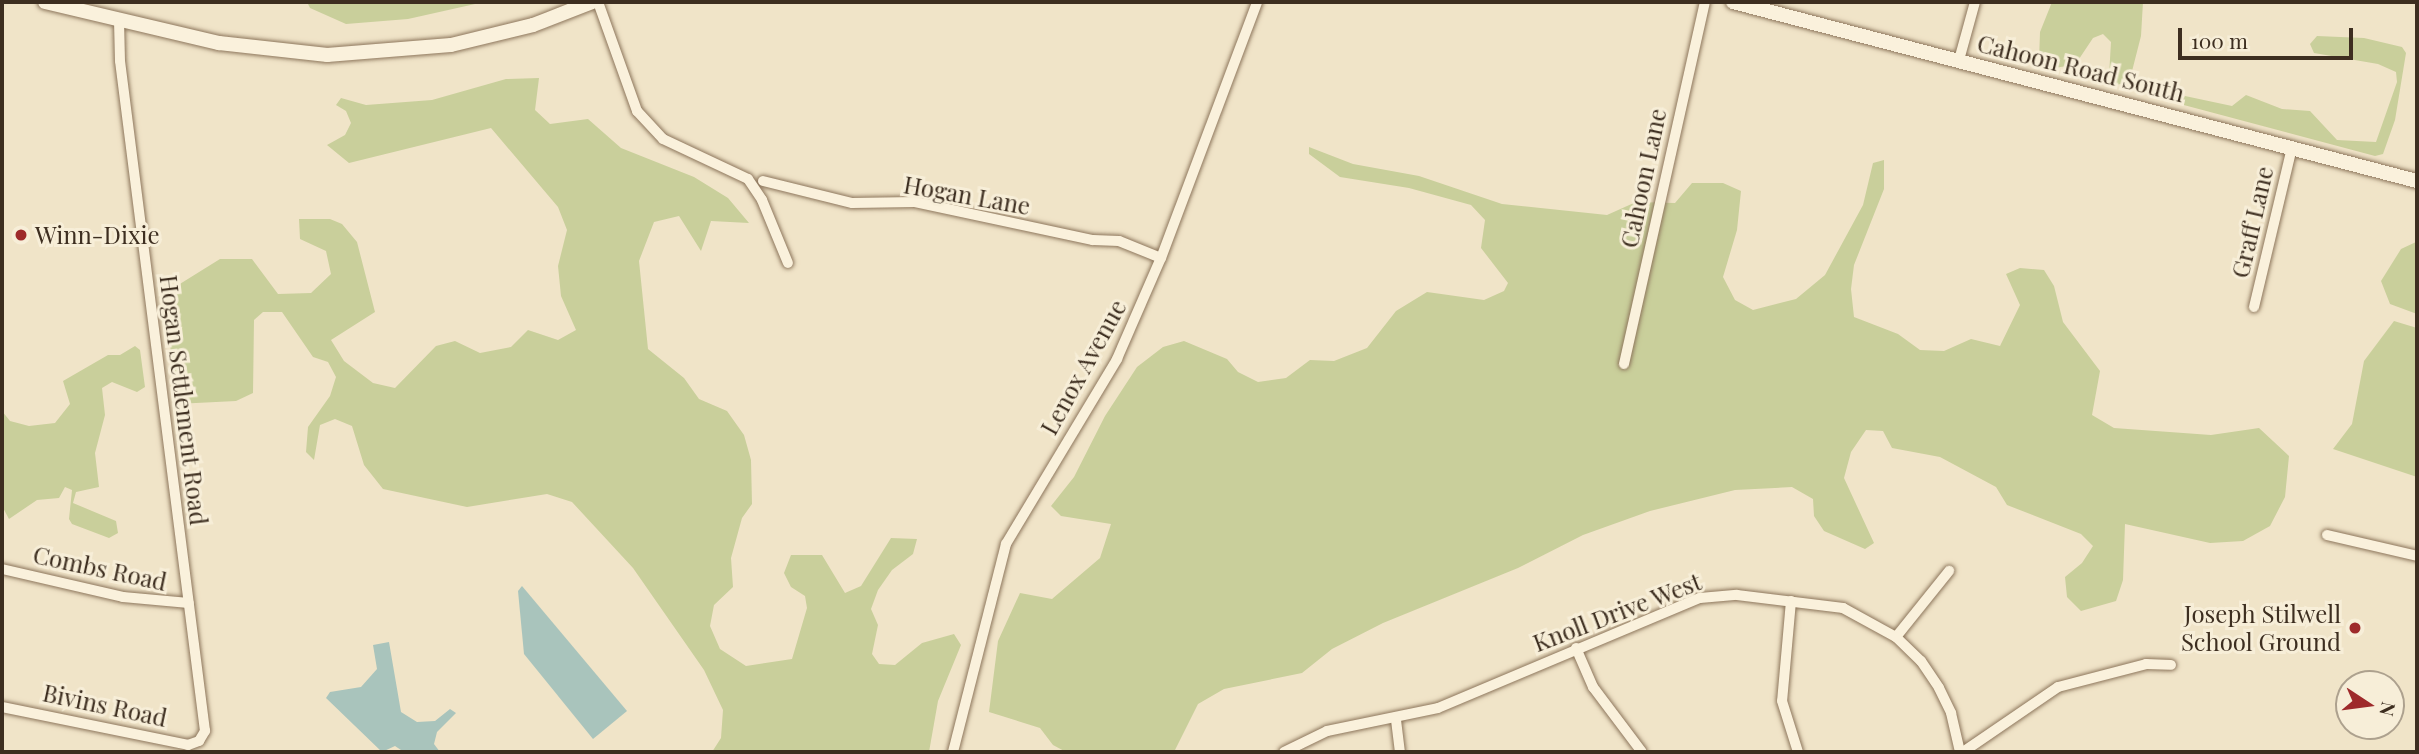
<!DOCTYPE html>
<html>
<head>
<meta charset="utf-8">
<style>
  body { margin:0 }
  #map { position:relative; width:2419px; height:754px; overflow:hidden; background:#f0e4c8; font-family:"Playfair Display",serif }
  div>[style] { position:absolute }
  .green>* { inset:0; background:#c9cf9b }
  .water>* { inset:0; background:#a9c4bc }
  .roads { filter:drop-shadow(0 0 2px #8d765c) drop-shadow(0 0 2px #8d765c) }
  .street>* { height:10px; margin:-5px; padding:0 5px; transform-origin:5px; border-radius:5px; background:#faf1dc }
  .secondary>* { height:14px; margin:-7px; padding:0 7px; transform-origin:7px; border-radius:7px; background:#faf1dc }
  .dots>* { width:19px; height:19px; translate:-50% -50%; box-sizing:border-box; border:4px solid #f7eed8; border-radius:50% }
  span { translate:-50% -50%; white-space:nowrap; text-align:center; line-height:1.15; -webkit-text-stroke:6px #f7eed8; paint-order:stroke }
  .street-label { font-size:24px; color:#3d2e20 }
  .poi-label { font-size:24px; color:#3d2e20 }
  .left { translate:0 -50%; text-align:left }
  .right { translate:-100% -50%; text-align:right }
  .frame { position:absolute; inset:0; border:4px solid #3d2e20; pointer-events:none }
  .north { position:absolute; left:2335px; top:670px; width:70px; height:70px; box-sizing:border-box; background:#f7eed8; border:2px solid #ada18e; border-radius:50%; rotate:103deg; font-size:19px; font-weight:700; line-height:28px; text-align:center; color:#3d2e20 }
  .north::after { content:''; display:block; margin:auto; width:24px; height:32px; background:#9e2a2b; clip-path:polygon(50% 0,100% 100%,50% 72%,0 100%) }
  .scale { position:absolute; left:2178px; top:28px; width:175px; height:32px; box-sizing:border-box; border:4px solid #3d2e20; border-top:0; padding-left:9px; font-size:21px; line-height:24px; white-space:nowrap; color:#3d2e20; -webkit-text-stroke:5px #f7eed8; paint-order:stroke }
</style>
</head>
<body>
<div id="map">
  <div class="green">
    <div style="clip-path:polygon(307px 2px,484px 2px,408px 19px,346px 24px,310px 8px)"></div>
    <div style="clip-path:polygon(2052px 2px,2143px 2px,2141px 36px,2129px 83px,2113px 85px,2109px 76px,2111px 42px,2103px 34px,2093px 38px,2075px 65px,2053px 68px,2039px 61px,2040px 32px)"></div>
    <div style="clip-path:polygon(2317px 36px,2364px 38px,2402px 47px,2406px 53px,2395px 120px,2383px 154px,2375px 156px,2180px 104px,2185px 96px,2232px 106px,2246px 95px,2282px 109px,2310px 111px,2337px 140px,2376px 142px,2397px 82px,2396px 72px,2378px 64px,2314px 53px,2310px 44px)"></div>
    <div style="clip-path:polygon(539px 78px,535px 110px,550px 124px,588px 119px,621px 148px,694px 177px,728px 198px,749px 223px,711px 221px,701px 251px,679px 216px,654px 222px,639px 261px,648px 349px,684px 378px,699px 399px,727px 411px,744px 435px,751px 460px,752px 504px,742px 518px,731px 558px,733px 587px,714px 605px,710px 626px,720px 649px,746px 666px,792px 659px,807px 608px,805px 596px,791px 587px,784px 573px,791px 555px,822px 555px,845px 593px,861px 586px,891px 538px,917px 539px,913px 554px,892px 570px,878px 590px,871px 609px,878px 625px,872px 654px,879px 664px,895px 665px,922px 643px,954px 634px,961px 645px,938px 701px,929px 752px,712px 752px,721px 738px,723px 710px,704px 670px,633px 568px,572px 502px,547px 494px,467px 507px,383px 489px,364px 465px,352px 426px,335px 419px,320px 425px,314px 460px,306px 452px,308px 427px,330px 396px,336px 377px,328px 362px,313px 357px,282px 312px,263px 312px,254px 320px,253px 393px,236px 401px,176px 404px,167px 314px,175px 287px,220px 259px,252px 259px,278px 294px,311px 293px,331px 274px,326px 251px,300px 239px,299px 219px,330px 219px,342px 224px,357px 242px,375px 312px,331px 340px,344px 361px,373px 383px,395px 388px,436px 346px,455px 341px,480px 353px,511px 347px,528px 330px,558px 340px,576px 330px,561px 296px,558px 266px,567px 230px,558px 207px,491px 128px,349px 163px,327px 145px,345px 135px,351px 123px,346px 111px,336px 105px,341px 98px,366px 105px,432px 100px,506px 79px)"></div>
    <div style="clip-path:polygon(1309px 147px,1353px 164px,1419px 176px,1502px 204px,1607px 215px,1636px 202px,1675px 203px,1692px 183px,1723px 183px,1741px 191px,1737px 230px,1723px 277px,1735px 300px,1753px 310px,1796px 299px,1825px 275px,1863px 205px,1873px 163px,1884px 160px,1884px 189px,1854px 265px,1851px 289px,1854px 317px,1898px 334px,1920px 350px,1944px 351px,1971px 339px,2000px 346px,2020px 305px,2006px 274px,2020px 268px,2044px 270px,2054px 286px,2063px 322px,2100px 371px,2092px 415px,2114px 428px,2211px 435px,2259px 428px,2289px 456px,2285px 497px,2270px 526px,2243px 541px,2210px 543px,2125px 524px,2123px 580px,2116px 601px,2081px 611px,2067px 597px,2065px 577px,2082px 563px,2093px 546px,2081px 534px,2007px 505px,1996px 487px,1940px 457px,1892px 448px,1883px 431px,1866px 430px,1851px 452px,1844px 478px,1874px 543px,1865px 549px,1824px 531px,1814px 516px,1813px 499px,1792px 487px,1735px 490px,1650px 511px,1583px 535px,1518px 568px,1383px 623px,1332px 649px,1302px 673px,1224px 689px,1198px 704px,1174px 752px,1066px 752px,1053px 745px,1040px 728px,989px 712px,998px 641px,1020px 593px,1052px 599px,1100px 558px,1111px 524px,1061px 516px,1051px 506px,1074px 477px,1105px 416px,1137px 367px,1163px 347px,1184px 341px,1227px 359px,1238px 372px,1258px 382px,1286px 378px,1310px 360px,1334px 361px,1367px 348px,1396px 311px,1427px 292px,1484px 300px,1504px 291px,1508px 283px,1481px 248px,1485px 220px,1471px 205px,1409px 188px,1340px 177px,1309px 154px)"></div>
    <div style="clip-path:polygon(2417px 220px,2417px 314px,2390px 304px,2381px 281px,2401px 249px,2416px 242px)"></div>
    <div style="clip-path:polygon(2394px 321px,2417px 328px,2417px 477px,2333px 449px,2352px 424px,2364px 361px)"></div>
    <div style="clip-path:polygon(135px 346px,140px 350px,145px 387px,137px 392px,112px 382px,102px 388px,105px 415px,95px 453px,99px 487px,76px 492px,73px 503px,116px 521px,118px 533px,109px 538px,72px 524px,69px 519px,72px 490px,65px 487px,59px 498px,37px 500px,9px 519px,2px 506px,2px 411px,10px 421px,29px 426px,55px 423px,70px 404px,63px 381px,108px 355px,120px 355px)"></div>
  </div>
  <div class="water">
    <div style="clip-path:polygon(522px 586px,627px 711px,593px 739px,524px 654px,518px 591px)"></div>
    <div style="clip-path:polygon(389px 642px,401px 712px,417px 722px,435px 721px,450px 709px,456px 713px,437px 732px,434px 744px,440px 752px,404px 752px,395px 746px,382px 752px,326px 698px,330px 692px,361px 687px,377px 669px,373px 645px)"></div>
  </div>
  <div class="roads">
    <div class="street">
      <div style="left:598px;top:2px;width:116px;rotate:70.3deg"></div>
      <div style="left:637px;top:111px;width:38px;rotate:47deg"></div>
      <div style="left:663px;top:139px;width:94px;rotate:25.2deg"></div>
      <div style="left:748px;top:179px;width:25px;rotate:56deg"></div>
      <div style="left:762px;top:200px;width:68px;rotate:67.6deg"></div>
      <div style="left:1959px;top:60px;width:60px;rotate:-74.6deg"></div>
      <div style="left:763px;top:181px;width:92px;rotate:13.9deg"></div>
      <div style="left:852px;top:203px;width:63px;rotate:-0.9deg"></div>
      <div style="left:915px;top:202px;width:182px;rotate:12.1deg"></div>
      <div style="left:1093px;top:240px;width:26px;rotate:2deg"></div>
      <div style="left:1119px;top:241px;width:45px;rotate:22deg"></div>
      <div style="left:2254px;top:307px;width:164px;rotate:-76.6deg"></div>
      <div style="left:1624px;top:364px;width:371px;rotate:-77.4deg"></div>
      <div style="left:2327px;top:535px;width:92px;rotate:13.1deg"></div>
      <div style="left:2px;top:569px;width:124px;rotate:13deg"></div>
      <div style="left:123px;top:597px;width:66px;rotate:5.2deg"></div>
      <div style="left:1791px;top:601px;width:100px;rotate:95.1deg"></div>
      <div style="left:1782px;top:701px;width:53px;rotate:72.6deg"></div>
      <div style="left:1896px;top:637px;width:85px;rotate:-51.2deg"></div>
      <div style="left:1576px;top:648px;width:43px;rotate:66.4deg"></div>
      <div style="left:1593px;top:687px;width:81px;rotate:53deg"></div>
      <div style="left:2px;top:707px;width:190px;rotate:11.5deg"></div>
      <div style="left:188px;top:745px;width:12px;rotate:-20deg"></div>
      <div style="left:199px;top:741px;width:12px;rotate:-59deg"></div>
      <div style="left:205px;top:731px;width:675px;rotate:-97.23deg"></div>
      <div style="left:120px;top:61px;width:40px;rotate:-91.4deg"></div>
      <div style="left:1396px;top:720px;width:32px;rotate:83deg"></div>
      <div style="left:953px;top:752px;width:215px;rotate:-75.7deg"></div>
      <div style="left:1006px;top:544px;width:216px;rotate:-59deg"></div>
      <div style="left:1117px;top:359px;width:110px;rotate:-66.5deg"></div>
      <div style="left:1161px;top:258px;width:273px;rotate:-69.4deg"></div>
      <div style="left:1284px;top:752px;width:48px;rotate:-26deg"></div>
      <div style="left:1327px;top:731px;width:113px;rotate:-11.7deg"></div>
      <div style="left:1438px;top:708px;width:284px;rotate:-22.8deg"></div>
      <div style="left:1700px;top:598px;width:37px;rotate:-5deg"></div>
      <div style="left:1737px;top:595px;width:107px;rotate:7deg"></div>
      <div style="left:1843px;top:608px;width:60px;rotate:28.7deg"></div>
      <div style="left:1896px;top:637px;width:35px;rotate:44deg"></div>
      <div style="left:1921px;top:661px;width:32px;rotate:56deg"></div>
      <div style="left:1939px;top:688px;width:28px;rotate:64deg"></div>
      <div style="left:1951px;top:713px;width:40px;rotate:77deg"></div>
      <div style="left:1963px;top:752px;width:115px;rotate:-34.4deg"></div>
      <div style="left:2058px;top:687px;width:91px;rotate:-14.6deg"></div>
      <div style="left:2146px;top:664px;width:25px;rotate:2deg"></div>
    </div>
    <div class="secondary">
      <div style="left:45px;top:2px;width:179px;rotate:13.3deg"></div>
      <div style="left:219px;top:43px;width:109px;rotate:6.3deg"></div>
      <div style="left:327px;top:55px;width:124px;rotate:-4.6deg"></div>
      <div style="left:451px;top:45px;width:84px;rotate:-13.7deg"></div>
      <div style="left:533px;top:25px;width:63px;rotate:-21.3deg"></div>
      <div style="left:1733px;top:2px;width:707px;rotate:14.67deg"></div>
    </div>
  </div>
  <div class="dots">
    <div style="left:21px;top:235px;background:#9e2a2b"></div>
    <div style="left:2355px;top:628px;background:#9e2a2b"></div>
  </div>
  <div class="street-label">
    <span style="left:2081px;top:68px;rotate:14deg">Cahoon Road South</span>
    <span style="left:1643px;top:178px;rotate:-78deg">Cahoon Lane</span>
    <span style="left:967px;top:195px;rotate:10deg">Hogan Lane</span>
    <span style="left:2252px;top:222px;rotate:-77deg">Graff Lane</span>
    <span style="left:1083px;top:367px;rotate:-61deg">Lenox Avenue</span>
    <span style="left:184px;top:400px;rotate:83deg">Hogan Settlement Road</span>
    <span style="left:100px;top:568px;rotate:12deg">Combs Road</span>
    <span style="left:1617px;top:612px;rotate:-21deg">Knoll Drive West</span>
    <span style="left:105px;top:705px;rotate:12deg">Bivins Road</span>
  </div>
  <div class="poi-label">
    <span class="left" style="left:35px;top:235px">Winn-Dixie</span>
    <span class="right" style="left:2341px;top:628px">Joseph Stilwell<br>School Ground</span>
  </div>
  <div class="frame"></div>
  <div class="north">N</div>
  <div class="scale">100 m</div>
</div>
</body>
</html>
